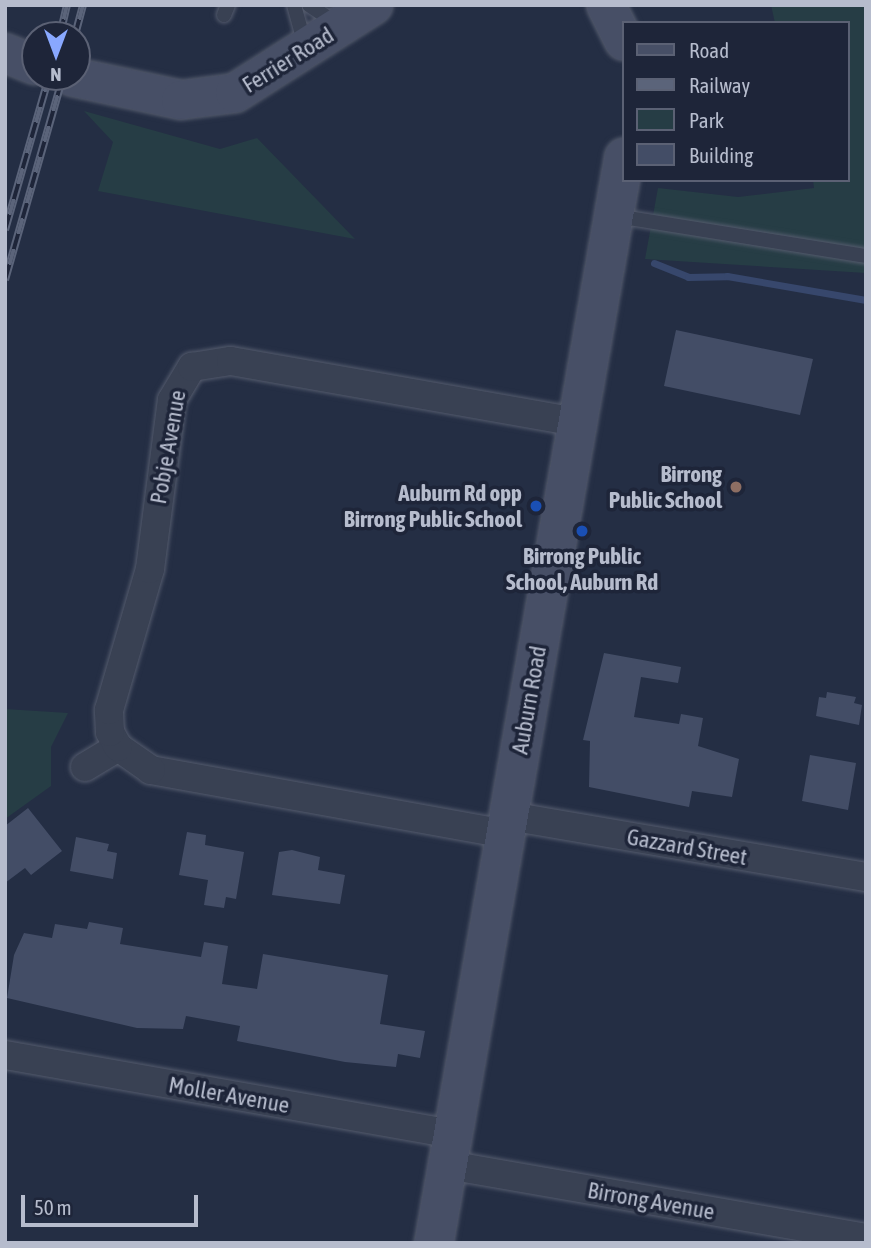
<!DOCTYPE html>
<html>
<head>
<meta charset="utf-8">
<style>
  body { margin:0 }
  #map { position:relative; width:871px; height:1248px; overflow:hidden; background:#242e44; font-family:"Asap Condensed",sans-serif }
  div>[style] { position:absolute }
  .green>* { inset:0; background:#263d45 }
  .stream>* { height:7px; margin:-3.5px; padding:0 3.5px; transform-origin:3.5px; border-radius:3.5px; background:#37476c }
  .building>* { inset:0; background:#434d66 }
  .roads { filter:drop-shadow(0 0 2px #545b6d) drop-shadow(0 0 2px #545b6d) }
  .lane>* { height:14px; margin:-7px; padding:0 7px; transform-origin:7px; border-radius:7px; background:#394153 }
  .street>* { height:28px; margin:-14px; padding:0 14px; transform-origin:14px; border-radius:14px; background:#394153 }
  .secondary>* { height:38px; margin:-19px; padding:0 19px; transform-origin:19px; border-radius:19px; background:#474f66 }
  .rail>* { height:8px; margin-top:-4px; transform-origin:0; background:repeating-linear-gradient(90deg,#1e2539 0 16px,#5b647a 0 32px); box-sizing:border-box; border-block:2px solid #5b647a }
  .dots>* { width:19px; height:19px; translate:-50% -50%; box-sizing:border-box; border:4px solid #1e2539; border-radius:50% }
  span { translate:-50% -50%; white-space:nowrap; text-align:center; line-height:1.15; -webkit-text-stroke:7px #1e2539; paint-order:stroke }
  .street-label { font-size:23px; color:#b6bccd }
  .poi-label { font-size:23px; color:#b6bccd; font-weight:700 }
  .right { translate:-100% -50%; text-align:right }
  .frame { position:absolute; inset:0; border:7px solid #b6bccd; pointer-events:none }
  .legend { position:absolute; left:622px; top:21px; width:228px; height:161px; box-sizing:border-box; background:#1e2539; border:2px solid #5b6174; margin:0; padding:9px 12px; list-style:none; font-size:21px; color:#b6bccd }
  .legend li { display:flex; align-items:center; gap:14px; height:35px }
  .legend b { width:35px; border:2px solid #5b6174 }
  .north { position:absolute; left:21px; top:21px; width:70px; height:70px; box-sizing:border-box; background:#1e2539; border:2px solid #5b6174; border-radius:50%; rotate:180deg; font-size:19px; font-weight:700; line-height:28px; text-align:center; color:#b6bccd }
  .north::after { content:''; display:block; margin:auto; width:24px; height:32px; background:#89a8ff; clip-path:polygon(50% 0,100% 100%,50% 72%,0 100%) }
  .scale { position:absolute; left:21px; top:1195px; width:177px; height:32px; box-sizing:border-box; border:4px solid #b6bccd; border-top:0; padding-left:9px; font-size:21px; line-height:24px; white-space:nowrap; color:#b6bccd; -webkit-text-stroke:5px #1e2539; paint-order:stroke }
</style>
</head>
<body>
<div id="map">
  <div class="green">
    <div style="clip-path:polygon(771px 5px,866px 5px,866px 273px,645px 259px,658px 188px,738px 197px,814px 188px,813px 180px,848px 180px,848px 23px,775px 23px)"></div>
    <div style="clip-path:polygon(84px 111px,220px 149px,257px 138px,355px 239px,98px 191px,113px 142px)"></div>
    <div style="clip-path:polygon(5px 709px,68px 713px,51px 747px,51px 786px,5px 819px)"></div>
  </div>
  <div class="stream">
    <div style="left:654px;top:263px;width:37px;rotate:22deg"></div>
    <div style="left:688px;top:277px;width:39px;rotate:-1deg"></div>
    <div style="left:727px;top:276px;width:141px;rotate:9.8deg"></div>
  </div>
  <div class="building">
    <div style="clip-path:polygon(676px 330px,813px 359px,800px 415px,664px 386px)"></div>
    <div style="clip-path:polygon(604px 653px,681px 667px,678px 683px,641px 677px,634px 717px,679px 724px,681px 714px,703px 718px,698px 746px,739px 759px,732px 797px,692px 791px,689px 807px,589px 787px,590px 741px,583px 740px)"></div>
    <div style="clip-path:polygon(827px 692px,856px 697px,854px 703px,862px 705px,859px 725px,816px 716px,819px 697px,826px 698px)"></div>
    <div style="clip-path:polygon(810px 755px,856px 763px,848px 810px,802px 801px)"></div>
    <div style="clip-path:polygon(28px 808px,62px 851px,31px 875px,25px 868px,5px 883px,5px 826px)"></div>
    <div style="clip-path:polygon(187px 832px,206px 835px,205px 845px,244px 852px,236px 899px,226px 897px,224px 908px,204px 905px,208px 880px,179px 875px)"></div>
    <div style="clip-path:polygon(76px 837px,109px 844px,107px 851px,117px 853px,113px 879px,70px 871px)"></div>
    <div style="clip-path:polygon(292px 850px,320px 857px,318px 870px,345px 875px,340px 904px,272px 895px,279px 852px)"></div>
    <div style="clip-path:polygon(89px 922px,123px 928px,120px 944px,201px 957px,204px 942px,228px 946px,222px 984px,257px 989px,263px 954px,388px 975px,380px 1024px,425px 1031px,420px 1058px,398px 1054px,396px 1067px,345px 1062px,237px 1041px,240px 1026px,224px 1023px,186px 1016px,183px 1029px,137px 1028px,7px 998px,14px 955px,24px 933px,52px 938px,55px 924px,87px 929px)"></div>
  </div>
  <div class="roads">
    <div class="lane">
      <div style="left:294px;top:5px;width:41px;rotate:74.6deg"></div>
      <div style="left:309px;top:5px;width:34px;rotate:34deg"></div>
      <div style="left:224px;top:15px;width:11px;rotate:-68deg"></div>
      <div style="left:616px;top:216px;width:253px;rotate:9.1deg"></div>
    </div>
    <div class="street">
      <div style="left:85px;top:767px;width:39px;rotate:-31deg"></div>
      <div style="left:509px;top:816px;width:362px;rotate:9.7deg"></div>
      <div style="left:506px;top:834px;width:361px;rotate:-169.8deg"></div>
      <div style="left:151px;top:770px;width:40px;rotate:-145.1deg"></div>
      <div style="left:118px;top:747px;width:17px;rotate:-118deg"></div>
      <div style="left:110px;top:732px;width:22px;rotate:-93deg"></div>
      <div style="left:109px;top:710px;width:147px;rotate:-73.8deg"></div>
      <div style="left:150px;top:569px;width:170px;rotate:-82.6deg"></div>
      <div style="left:172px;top:400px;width:39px;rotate:-59deg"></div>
      <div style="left:192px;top:367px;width:39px;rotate:-9deg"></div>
      <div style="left:231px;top:361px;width:351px;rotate:10deg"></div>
      <div style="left:5px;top:1055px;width:455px;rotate:10deg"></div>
      <div style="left:448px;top:1165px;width:424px;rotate:9.9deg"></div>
    </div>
    <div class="secondary">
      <div style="left:606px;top:5px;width:40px;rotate:63.4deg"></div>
      <div style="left:5px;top:53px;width:32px;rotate:22deg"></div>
      <div style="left:73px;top:77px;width:110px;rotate:12deg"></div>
      <div style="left:181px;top:100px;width:54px;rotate:-7.4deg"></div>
      <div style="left:235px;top:93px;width:164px;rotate:-32.5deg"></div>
      <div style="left:434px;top:1243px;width:1102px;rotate:-80.07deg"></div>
    </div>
  </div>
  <div class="rail">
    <div style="left:60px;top:35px;width:31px;rotate:-77deg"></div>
    <div style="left:75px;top:35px;width:31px;rotate:-75deg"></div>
    <div style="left:5px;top:230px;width:159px;rotate:-74deg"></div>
    <div style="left:5px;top:280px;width:211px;rotate:-74.1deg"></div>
  </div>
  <div class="dots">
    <div style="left:736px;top:487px;background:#8d6e63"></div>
    <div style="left:536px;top:506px;background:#1a4fb4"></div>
    <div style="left:582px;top:531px;background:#1a4fb4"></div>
  </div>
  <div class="street-label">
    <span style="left:288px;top:60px;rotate:-32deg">Ferrier Road</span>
    <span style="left:168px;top:447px;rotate:-80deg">Pobje Avenue</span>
    <span style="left:529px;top:700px;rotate:-80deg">Auburn Road</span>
    <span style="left:687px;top:847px;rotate:10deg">Gazzard Street</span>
    <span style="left:229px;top:1095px;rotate:10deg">Moller Avenue</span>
    <span style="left:651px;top:1201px;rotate:10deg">Birrong Avenue</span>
  </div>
  <div class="poi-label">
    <span class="right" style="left:722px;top:487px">Birrong<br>Public School</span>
    <span class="right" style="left:522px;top:506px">Auburn Rd opp<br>Birrong Public School</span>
    <span style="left:582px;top:569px">Birrong Public<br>School, Auburn Rd</span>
  </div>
  <div class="frame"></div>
  <ul class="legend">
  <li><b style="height:9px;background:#474f66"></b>Road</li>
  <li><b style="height:9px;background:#5b647a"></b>Railway</li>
  <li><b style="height:19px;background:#263d45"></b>Park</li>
  <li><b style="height:19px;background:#434d66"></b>Building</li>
  </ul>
  <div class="north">N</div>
  <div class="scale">50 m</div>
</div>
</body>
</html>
